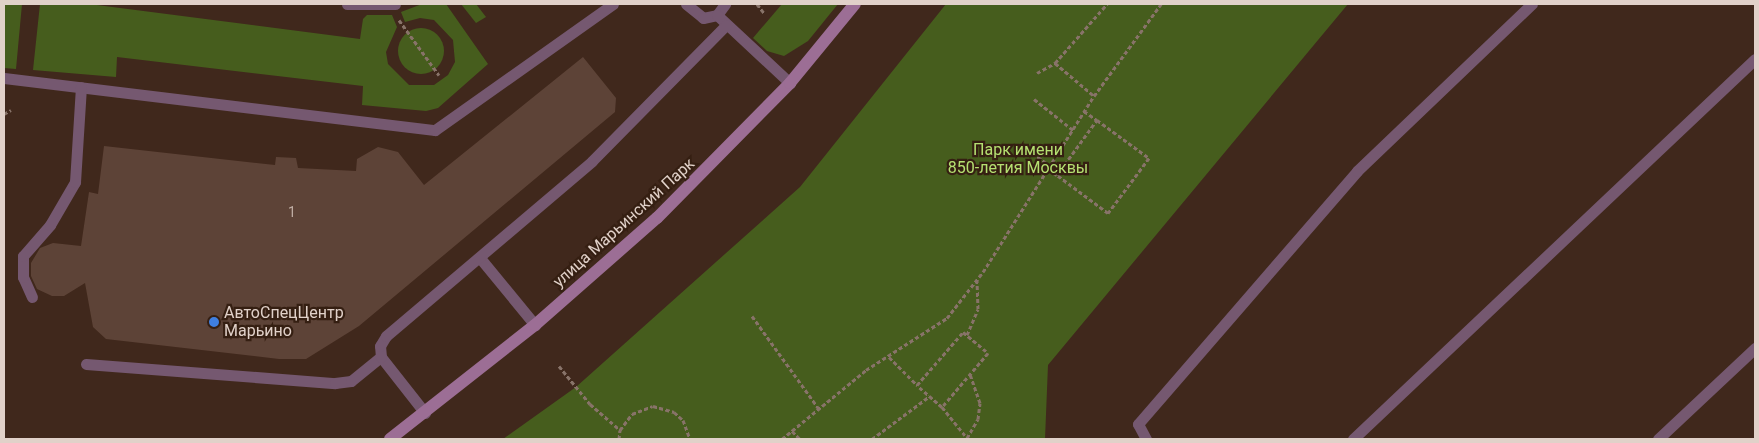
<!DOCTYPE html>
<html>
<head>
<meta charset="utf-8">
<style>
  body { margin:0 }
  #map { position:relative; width:1759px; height:443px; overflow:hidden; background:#40281c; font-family:Roboto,sans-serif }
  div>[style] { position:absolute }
  .green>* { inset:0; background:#465d1d }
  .round { border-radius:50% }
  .building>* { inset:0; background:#5d4337 }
  .path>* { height:3px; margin-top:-1.5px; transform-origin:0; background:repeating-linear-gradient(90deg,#887369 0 4px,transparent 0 6.5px) }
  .service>* { height:11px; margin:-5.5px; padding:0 5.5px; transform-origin:5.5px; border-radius:5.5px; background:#755870 }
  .secondary>* { height:12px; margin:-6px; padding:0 6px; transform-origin:6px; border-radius:6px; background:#9c6e95 }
  .dots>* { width:14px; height:14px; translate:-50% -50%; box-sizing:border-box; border:2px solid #351f12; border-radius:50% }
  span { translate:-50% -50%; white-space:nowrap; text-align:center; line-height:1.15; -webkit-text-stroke:4.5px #351f12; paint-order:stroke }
  .number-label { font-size:14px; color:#c0aea4 }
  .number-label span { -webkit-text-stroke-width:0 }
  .park-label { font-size:16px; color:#b5e071 }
  .street-label { font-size:16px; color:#e1d1c9 }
  .poi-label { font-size:16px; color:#e1d1c9 }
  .left { translate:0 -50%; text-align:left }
  .frame { position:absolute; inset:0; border:5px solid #e1d1c9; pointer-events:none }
</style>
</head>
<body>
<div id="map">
  <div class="green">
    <div style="clip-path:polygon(4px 4px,22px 4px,16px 69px,4px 68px)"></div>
    <div style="clip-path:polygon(40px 4px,89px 4px,360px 39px,363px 19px,367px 15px,392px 15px,397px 27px,386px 52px,388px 64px,409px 85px,434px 85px,448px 75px,455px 62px,453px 40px,434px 20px,420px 18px,405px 22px,401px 12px,422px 4px,446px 4px,488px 64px,438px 108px,426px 111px,362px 105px,363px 86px,117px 57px,116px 77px,33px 70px)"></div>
    <div style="clip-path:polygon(461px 4px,476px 4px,486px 17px,476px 23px)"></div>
    <div style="clip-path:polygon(782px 4px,838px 4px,808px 41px,784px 56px,767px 51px,753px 38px)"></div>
    <div style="clip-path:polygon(946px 4px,1348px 4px,1048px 365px,1045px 439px,503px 439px,576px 387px,800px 187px)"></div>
    <div class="round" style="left:398px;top:28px;width:46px;height:46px"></div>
  </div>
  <div class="building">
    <div style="clip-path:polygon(583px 57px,616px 98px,615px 112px,359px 326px,306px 359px,279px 359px,106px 339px,93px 327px,85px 283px,64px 296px,52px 296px,37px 289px,31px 276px,31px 263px,40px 248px,53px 243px,81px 246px,89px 192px,98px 194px,104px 146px,275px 165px,276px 157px,296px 158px,298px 168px,356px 171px,357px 159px,378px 147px,398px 152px,424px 185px)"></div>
  </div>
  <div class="path">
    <div style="left:757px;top:4px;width:11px;rotate:52deg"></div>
    <div style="left:399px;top:20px;width:68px;rotate:54deg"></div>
    <div style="left:1055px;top:63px;width:51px;rotate:40.2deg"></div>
    <div style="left:1037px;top:73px;width:21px;rotate:-29deg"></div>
    <div style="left:1055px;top:63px;width:79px;rotate:-48.6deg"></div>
    <div style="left:1034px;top:99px;width:50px;rotate:38.5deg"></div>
    <div style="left:1084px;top:111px;width:16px;rotate:35deg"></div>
    <div style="left:1097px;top:120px;width:64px;rotate:36.2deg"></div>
    <div style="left:1149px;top:158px;width:69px;rotate:126.7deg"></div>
    <div style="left:1108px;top:213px;width:64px;rotate:-143.3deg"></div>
    <div style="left:1057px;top:175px;width:68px;rotate:-54deg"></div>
    <div style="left:4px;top:114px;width:8px;rotate:-30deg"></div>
    <div style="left:1022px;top:145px;width:35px;rotate:37deg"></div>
    <div style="left:1048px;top:170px;width:10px;rotate:29deg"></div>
    <div style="left:752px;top:316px;width:115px;rotate:54.2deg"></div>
    <div style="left:963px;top:332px;width:33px;rotate:40deg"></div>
    <div style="left:988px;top:353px;width:71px;rotate:130.4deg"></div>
    <div style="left:942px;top:407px;width:33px;rotate:-139deg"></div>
    <div style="left:917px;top:385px;width:70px;rotate:-49deg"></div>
    <div style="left:967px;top:335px;width:28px;rotate:-67deg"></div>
    <div style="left:978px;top:309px;width:29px;rotate:-92deg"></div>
    <div style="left:889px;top:357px;width:40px;rotate:45deg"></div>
    <div style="left:559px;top:366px;width:49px;rotate:50.8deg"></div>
    <div style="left:590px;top:404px;width:40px;rotate:41deg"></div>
    <div style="left:942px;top:407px;width:40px;rotate:51deg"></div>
    <div style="left:967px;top:438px;width:22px;rotate:-60deg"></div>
    <div style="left:978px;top:419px;width:16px;rotate:-83deg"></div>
    <div style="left:980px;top:403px;width:31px;rotate:-109deg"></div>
    <div style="left:792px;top:431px;width:11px;rotate:45deg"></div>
    <div style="left:619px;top:439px;width:9px;rotate:-84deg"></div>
    <div style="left:620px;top:430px;width:20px;rotate:-53deg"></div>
    <div style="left:632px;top:414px;width:22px;rotate:-21deg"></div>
    <div style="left:653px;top:406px;width:22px;rotate:16deg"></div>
    <div style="left:674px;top:412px;width:12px;rotate:42deg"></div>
    <div style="left:683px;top:420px;width:20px;rotate:70deg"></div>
    <div style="left:782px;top:439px;width:109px;rotate:-39.4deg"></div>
    <div style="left:866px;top:370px;width:96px;rotate:-32.7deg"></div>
    <div style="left:947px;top:318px;width:58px;rotate:-52deg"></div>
    <div style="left:983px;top:272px;width:208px;rotate:-57.8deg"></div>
    <div style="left:1094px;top:96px;width:114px;rotate:-53.9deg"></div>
    <div style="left:872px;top:439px;width:72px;rotate:-36.6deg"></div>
  </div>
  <div class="service">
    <div style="left:347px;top:4px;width:48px"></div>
    <div style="left:686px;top:4px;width:22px;rotate:39deg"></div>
    <div style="left:703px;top:18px;width:14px;rotate:-12deg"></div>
    <div style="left:717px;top:15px;width:14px;rotate:-54deg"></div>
    <div style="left:717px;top:15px;width:100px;rotate:43deg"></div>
    <div style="left:4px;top:78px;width:434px;rotate:6.9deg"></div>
    <div style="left:435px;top:130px;width:218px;rotate:-35.3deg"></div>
    <div style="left:480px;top:258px;width:87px;rotate:50.6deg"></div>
    <div style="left:32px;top:297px;width:22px;rotate:-114deg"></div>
    <div style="left:23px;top:277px;width:21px;rotate:-90deg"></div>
    <div style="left:23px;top:256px;width:41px;rotate:-48.9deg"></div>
    <div style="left:50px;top:225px;width:50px;rotate:-59.8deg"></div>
    <div style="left:75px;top:182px;width:95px;rotate:-86.4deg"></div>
    <div style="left:86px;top:364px;width:250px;rotate:4.4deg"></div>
    <div style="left:335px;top:383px;width:16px;rotate:-7deg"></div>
    <div style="left:351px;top:381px;width:38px;rotate:-39deg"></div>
    <div style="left:425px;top:413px;width:71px;rotate:-128.2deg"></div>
    <div style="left:381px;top:357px;width:11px;rotate:-95deg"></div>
    <div style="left:380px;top:346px;width:12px;rotate:-59deg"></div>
    <div style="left:386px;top:336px;width:270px;rotate:-40.3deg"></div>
    <div style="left:592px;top:161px;width:191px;rotate:-45.4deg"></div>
    <div style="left:1146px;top:439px;width:17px;rotate:-118deg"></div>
    <div style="left:1138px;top:424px;width:335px;rotate:-49.1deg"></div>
    <div style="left:1357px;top:171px;width:242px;rotate:-43.7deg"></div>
    <div style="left:1353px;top:439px;width:553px;rotate:-43.39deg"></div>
    <div style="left:1658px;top:439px;width:133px;rotate:-43.2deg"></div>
  </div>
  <div class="secondary">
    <div style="left:390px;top:439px;width:184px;rotate:-38.2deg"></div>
    <div style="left:535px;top:325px;width:162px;rotate:-41.3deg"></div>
    <div style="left:657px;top:218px;width:190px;rotate:-45.4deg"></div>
    <div style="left:790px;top:83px;width:102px;rotate:-50.6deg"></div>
  </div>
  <div class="dots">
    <div style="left:214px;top:322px;background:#3f7fe0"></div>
  </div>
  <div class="number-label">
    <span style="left:292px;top:212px">1</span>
  </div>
  <div class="park-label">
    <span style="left:1018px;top:159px">Парк имени<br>850-летия Москвы</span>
  </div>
  <div class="street-label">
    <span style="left:624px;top:223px;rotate:-42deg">улица Марьинский Парк</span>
  </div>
  <div class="poi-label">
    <span class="left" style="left:224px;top:322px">АвтоСпецЦентр<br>Марьино</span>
  </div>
  <div class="frame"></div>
</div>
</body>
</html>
